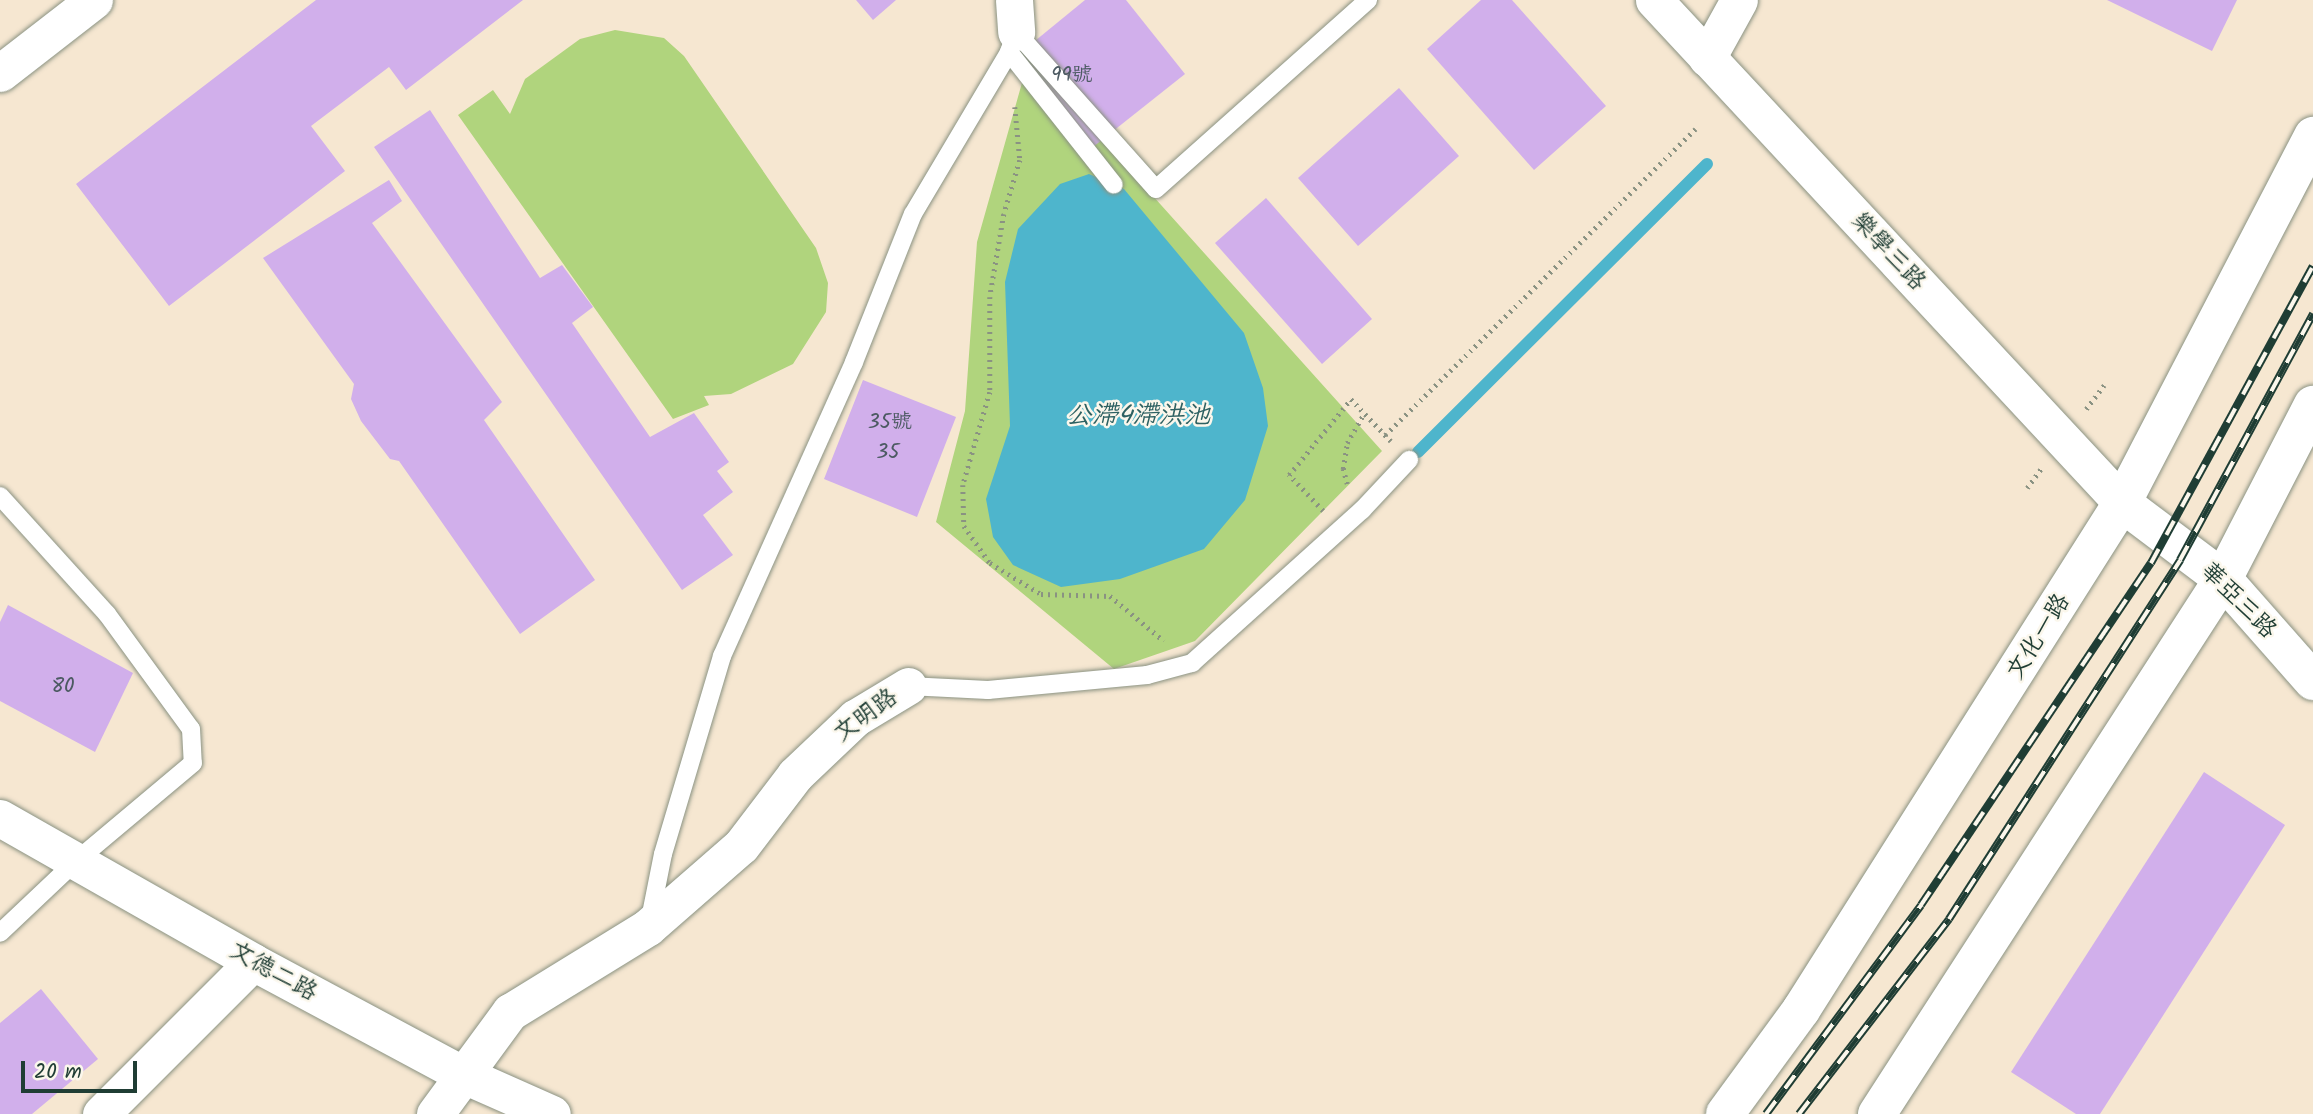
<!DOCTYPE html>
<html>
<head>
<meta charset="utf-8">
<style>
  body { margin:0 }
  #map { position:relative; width:2313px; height:1114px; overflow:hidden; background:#f6e7d1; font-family:Kalam,"LXGW WenKai TC",sans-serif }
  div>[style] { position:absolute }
  .green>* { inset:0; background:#b0d47d }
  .water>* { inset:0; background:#4eb5cc }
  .stream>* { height:12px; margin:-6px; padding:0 6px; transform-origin:6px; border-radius:6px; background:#4eb5cc }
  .building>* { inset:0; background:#d1afeb }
  .path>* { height:4.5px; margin-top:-2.25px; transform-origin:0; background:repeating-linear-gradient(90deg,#8a9282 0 2px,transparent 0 7px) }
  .roads { filter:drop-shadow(0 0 2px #8a9282) drop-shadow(0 0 2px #8a9282) }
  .service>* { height:18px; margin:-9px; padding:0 9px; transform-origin:9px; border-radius:9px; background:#fff }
  .minor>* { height:37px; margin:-18.5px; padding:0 18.5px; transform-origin:18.5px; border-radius:18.5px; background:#fff }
  .tertiary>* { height:38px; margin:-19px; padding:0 19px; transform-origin:19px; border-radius:19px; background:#fff }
  .rail>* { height:8px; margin-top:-4px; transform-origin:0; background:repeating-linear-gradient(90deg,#fbf7ec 0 16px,#1f3d34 0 32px); box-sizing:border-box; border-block:2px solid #1f3d34 }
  span { translate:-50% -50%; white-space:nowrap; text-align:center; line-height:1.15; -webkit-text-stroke:5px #fbf7ec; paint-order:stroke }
  .number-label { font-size:21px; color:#4c5a62 }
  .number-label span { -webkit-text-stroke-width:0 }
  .street-label { font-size:24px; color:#1f3d34 }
  .water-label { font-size:26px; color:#2d6162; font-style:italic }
  .scale { position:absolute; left:21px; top:1061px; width:116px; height:32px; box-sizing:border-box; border:4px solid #1f3d34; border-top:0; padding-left:9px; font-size:21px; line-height:24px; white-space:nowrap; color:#1f3d34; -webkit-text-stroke:5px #fbf7ec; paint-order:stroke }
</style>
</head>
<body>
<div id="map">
  <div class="green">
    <div style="clip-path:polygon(615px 30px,664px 38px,684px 56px,816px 248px,828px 283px,826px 312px,793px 364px,731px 394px,704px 396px,709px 405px,673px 419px,458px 115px,493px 90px,510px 114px,525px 79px,580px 39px)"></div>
    <div style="clip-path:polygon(1029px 58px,1382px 451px,1195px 641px,1114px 669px,936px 522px,965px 411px,977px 242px)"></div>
  </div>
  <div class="water">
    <div style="clip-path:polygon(1089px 174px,1124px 189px,1244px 333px,1263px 388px,1268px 426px,1245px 500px,1204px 549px,1120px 579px,1061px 587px,1013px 565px,993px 537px,986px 499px,1010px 426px,1005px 282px,1018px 229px,1060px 184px)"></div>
  </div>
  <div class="stream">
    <div style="left:1418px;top:452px;width:408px;rotate:-44.9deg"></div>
  </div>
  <div class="building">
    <div style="clip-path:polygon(316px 0,523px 0,406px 90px,389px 67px,311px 126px,345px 171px,169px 306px,76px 184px)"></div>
    <div style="clip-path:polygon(856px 0,896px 0,873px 20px)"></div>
    <div style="clip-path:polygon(1085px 0,1126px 0,1185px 74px,1093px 147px,1019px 54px)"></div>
    <div style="clip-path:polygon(1481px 0,1512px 0,1606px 106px,1534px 170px,1427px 49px)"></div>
    <div style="clip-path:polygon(2107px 0,2237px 0,2212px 51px)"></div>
    <div style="clip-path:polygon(1399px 88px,1459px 156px,1358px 246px,1298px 178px)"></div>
    <div style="clip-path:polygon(430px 110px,540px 278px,562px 265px,593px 307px,572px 323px,650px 437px,694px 413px,729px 462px,717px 471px,733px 492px,703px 515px,733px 555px,682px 590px,374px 147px)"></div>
    <div style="clip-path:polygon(389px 180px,402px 201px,372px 223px,502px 402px,484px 420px,595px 580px,520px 634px,399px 461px,390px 459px,361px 421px,351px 399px,354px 384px,263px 258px)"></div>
    <div style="clip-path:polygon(1266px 198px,1372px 319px,1322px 364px,1215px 243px)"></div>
    <div style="clip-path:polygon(863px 380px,956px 417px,917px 517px,824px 479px)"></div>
    <div style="clip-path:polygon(8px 605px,133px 673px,95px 752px,0 701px,0 622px)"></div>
    <div style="clip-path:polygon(2204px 772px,2285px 825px,2100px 1114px,2076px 1114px,2011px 1072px)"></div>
    <div style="clip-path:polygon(41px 989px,98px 1059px,32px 1114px,0 1114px,0 1023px)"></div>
  </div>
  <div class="path">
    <div style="left:1015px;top:107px;width:53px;rotate:84.6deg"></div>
    <div style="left:1020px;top:160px;width:56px;rotate:106.5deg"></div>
    <div style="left:1004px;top:214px;width:84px;rotate:99.6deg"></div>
    <div style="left:990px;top:297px;width:95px;rotate:90deg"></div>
    <div style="left:990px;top:392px;width:97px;rotate:106.2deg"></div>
    <div style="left:963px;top:485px;width:41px;rotate:88.6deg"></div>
    <div style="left:964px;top:526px;width:45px;rotate:54.9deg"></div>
    <div style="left:990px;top:563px;width:60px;rotate:31.3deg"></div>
    <div style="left:1041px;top:594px;width:69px;rotate:1.7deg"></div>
    <div style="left:1110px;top:596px;width:70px;rotate:39.8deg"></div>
    <div style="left:2086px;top:409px;width:30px;rotate:-53deg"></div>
    <div style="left:1385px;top:435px;width:436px;rotate:-44.6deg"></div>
    <div style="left:1347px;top:484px;width:16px;rotate:-105deg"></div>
    <div style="left:1343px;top:469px;width:26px;rotate:-81deg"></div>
    <div style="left:1347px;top:443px;width:34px;rotate:-60deg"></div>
    <div style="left:2027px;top:488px;width:24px;rotate:-54deg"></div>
    <div style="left:1323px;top:511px;width:50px;rotate:-133.4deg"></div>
    <div style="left:1289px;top:475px;width:98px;rotate:-50.8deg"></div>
    <div style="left:1351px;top:399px;width:58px;rotate:46.4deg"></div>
  </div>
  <div class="roads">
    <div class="service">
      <div style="left:1009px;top:52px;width:169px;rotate:51.7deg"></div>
      <div style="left:0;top:496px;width:159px;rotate:47.8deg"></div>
      <div style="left:107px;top:614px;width:142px;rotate:53.9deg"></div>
      <div style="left:191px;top:729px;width:34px;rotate:87deg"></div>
      <div style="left:193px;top:763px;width:154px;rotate:140deg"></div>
      <div style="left:75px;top:862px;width:103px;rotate:136.6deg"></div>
      <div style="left:908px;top:686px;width:80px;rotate:2.9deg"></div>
      <div style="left:988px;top:690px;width:160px;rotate:-5.4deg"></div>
      <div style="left:1147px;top:675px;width:47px;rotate:-14.9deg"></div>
      <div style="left:1192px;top:663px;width:229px;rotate:-42deg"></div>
      <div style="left:1362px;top:510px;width:69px;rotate:-46.8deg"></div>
      <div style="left:650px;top:919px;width:66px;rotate:-78.7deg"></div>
      <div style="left:663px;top:854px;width:207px;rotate:-73.4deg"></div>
      <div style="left:722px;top:656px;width:322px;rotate:-65.8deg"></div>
      <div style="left:854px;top:362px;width:159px;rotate:-68.3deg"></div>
      <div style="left:913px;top:214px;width:188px;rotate:-59.3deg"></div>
      <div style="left:1009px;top:52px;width:21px;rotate:-71deg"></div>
      <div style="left:1016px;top:32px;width:210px;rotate:48.3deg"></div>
      <div style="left:1156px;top:189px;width:284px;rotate:-41.7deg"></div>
    </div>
    <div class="minor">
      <div style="left:1014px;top:0;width:32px;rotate:86deg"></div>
      <div style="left:1654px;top:0;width:687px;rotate:47.06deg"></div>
      <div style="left:1707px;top:58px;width:66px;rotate:-61.1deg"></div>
      <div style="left:0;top:73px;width:119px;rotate:-37.8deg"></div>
      <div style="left:0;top:818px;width:291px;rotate:29.6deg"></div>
      <div style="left:253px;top:962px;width:239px;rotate:28.2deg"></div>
      <div style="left:464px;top:1075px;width:96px;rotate:23.9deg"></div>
      <div style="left:101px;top:1114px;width:215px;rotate:-45deg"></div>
      <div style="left:435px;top:1114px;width:127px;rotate:-53.7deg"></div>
      <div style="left:510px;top:1012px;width:162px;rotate:-31.6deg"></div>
      <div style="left:648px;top:927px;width:123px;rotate:-41.1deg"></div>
      <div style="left:741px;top:846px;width:89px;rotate:-52.7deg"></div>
      <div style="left:795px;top:775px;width:83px;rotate:-43.5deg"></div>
      <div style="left:855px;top:718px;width:62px;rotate:-31.1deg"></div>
    </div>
    <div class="tertiary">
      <div style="left:2122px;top:503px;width:126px;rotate:37deg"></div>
      <div style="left:2223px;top:579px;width:136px;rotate:48.6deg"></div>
      <div style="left:1725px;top:1114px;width:129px;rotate:-53.8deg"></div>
      <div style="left:1801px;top:1010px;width:600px;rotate:-57.66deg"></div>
      <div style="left:2122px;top:503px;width:414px;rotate:-62.5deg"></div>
      <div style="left:1877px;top:1114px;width:637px;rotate:-57.11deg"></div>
      <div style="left:2223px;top:579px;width:196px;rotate:-62.7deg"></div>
    </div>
  </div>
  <div class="rail">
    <div style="left:1766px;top:1114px;width:260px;rotate:-53.4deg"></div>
    <div style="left:1921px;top:905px;width:412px;rotate:-56.1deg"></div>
    <div style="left:2151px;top:563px;width:338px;rotate:-61.4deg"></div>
    <div style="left:1799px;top:1114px;width:246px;rotate:-52.4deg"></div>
    <div style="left:1949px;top:919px;width:427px;rotate:-57.2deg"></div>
    <div style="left:2180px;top:560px;width:280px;rotate:-61.6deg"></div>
  </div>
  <div class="number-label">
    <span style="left:1072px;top:76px">99號</span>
    <span style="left:890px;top:423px">35號</span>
    <span style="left:888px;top:453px">35</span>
    <span style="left:63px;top:687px">80</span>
  </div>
  <div class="street-label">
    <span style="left:1888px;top:252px;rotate:47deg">樂學三路</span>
    <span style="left:2238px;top:601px;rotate:45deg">華亞三路</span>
    <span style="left:2039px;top:637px;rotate:-58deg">文化一路</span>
    <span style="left:866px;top:716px;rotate:-36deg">文明路</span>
    <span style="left:273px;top:972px;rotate:29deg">文德二路</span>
  </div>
  <div class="water-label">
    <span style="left:1138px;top:417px">公滯4滯洪池</span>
  </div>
  <div class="scale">20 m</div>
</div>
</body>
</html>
